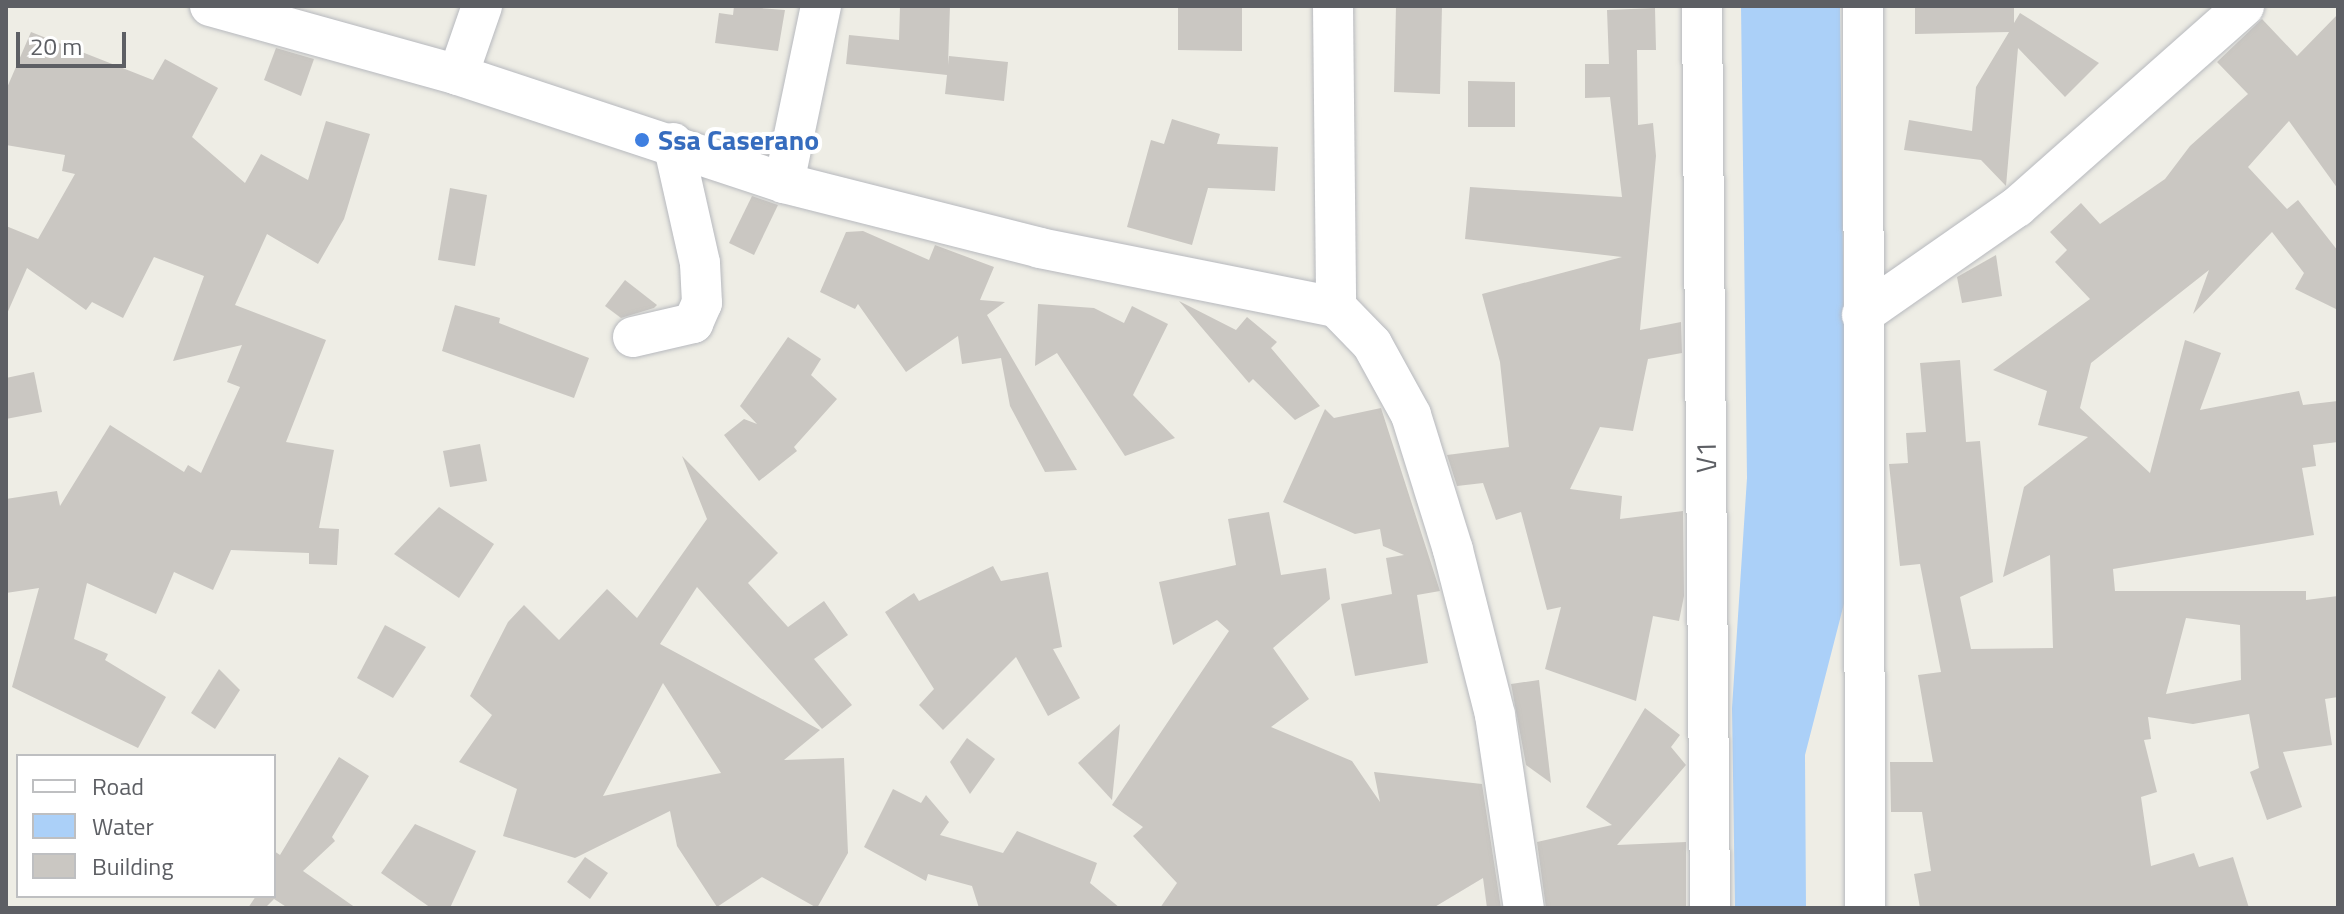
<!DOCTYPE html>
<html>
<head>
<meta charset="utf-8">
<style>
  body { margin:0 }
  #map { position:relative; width:2344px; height:914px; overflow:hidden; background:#eeede5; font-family:"Titillium Web",sans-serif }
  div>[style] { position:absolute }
  .water>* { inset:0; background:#abd0f8 }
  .building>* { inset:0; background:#cac7c2 }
  .roads { filter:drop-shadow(0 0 2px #b7b9be) drop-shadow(0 0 2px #b7b9be) }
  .minor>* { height:40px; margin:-20px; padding:0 20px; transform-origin:20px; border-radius:20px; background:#fff }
  .dots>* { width:22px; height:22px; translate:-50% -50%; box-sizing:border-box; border:4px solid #fff; border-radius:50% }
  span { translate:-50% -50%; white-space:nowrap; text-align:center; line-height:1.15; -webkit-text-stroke:8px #fff; paint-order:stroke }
  .shop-label { font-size:28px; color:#366cbe; font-weight:700 }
  .left { translate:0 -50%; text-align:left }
  .street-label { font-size:28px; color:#5d5f64 }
  .frame { position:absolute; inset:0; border:8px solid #5d5f64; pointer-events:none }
  .legend { position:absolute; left:16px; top:754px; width:260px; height:144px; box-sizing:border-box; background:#fff; border:2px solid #bebfc1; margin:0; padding:10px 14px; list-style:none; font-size:24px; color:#5d5f64 }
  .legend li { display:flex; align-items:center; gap:16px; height:40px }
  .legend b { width:40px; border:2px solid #bebfc1 }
  .scale { position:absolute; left:16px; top:32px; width:110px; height:36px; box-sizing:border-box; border:4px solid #5d5f64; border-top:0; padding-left:10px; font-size:24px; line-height:28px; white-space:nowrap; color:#5d5f64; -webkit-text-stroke:6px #fff; paint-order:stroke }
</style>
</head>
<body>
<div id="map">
  <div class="water">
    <div style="clip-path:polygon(1741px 6px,1840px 6px,1847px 592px,1805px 755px,1806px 908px,1735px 908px,1732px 708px,1747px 478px)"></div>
  </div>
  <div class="building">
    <div style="clip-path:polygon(734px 6px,785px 10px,778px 51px,715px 43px,719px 13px,733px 15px)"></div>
    <div style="clip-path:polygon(900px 6px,950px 6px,948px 65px,949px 56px,1008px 62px,1004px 101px,945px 94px,947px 75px,846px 64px,849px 35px,899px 40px)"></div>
    <div style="clip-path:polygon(1178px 6px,1242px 6px,1242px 51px,1178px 50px)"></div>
    <div style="clip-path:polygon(1396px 6px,1442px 6px,1440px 94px,1394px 92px)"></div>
    <div style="clip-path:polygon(1915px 6px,2014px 6px,2014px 23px,2020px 13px,2099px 63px,2065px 97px,2018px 48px,2006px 186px,1981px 160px,1904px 150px,1909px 120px,1972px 131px,1976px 87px,2009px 32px,1915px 34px)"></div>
    <div style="clip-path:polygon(1655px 8px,1656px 50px,1637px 50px,1638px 125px,1653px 123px,1656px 156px,1640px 330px,1681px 322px,1682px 353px,1648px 359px,1633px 431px,1600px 427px,1570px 489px,1622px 496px,1620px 519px,1683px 511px,1684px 596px,1679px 621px,1653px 616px,1636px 701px,1545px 669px,1561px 607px,1547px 610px,1521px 512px,1496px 520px,1483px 483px,1457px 486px,1447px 455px,1509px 447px,1500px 362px,1482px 294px,1622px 257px,1465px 239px,1470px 187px,1622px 197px,1610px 97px,1585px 98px,1585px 64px,1609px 64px,1607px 10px)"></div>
    <div style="clip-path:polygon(evenodd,2338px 14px,2338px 189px,2289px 121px,2248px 167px,2287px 209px,2298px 200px,2338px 251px,2338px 310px,2295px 289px,2304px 273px,2272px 232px,2193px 314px,2209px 270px,2091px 363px,2080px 408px,2150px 473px,2185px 340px,2221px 353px,2200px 410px,2299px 391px,2303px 405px,2338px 401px,2338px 442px,2313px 445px,2316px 466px,2302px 468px,2314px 535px,2113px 569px,2115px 591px,2306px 591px,2306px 600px,2338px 596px,2338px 697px,2325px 699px,2332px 745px,2283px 752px,2302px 807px,2267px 820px,2250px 772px,2259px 768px,2249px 714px,2193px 724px,2148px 717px,2151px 739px,2144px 740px,2157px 792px,2141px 797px,2151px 866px,2194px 853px,2199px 867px,2233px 857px,2249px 908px,1920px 908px,1914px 874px,1931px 871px,1922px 812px,1891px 812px,1890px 762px,1933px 762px,1918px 675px,1941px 672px,1920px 564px,1900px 566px,1889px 464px,1908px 463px,1906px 433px,1926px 432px,1920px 363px,1960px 360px,1966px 442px,1980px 441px,1993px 582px,1960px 597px,1971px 649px,2053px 648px,2050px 555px,2003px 577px,2024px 487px,2088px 437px,2038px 425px,2047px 391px,1993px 370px,2090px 299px,2055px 262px,2067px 250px,2050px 232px,2081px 203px,2100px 224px,2165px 179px,2190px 146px,2248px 94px,2217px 62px,2262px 19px,2297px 56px,2338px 14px,2186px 618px,2240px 625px,2241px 680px,2166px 694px,2186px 618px)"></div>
    <div style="clip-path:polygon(31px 32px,153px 80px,165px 59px,218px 88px,192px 137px,245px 183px,261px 154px,308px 180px,326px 121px,370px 134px,344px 219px,318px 264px,267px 234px,235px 305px,326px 340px,286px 442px,334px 450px,319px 528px,339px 529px,337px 565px,309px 564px,309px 553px,231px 550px,213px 590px,174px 572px,156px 614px,87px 583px,74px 639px,108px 654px,105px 660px,166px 697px,138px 748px,12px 687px,39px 588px,6px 593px,6px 499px,57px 491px,60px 506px,110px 425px,184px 472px,188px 465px,201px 473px,240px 387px,227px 382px,242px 345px,173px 361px,204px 276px,154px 257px,123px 318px,92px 302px,86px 310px,27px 268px,6px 316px,6px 226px,38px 239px,75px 174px,62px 171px,65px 155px,6px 145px,6px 90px)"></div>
    <div style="clip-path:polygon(276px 48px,314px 59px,301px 96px,264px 80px)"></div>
    <div style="clip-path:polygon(1468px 81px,1515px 82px,1515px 127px,1468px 127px)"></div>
    <div style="clip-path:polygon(1172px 119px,1220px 134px,1217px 144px,1278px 147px,1275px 191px,1208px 188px,1192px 245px,1127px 227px,1151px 140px,1164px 144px)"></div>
    <div style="clip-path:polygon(450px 188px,487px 195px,475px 266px,438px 260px)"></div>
    <div style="clip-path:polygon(752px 196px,778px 205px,754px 255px,729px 243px)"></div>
    <div style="clip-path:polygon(863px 231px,929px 260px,935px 245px,994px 267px,980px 300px,1005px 302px,987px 315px,1077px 470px,1045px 472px,1010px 406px,1001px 358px,962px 364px,958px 336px,906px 372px,858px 304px,855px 309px,820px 292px,846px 232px)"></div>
    <div style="clip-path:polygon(1996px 255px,2002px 296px,1962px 303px,1957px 277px)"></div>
    <div style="clip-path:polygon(625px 280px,657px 305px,654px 308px,621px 318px,605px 306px)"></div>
    <div style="clip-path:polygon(1179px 301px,1236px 330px,1247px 317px,1277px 342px,1271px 348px,1320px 406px,1295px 420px,1253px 379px,1249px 383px)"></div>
    <div style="clip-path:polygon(1038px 304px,1094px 308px,1124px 323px,1132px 306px,1168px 324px,1133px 395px,1175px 438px,1125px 456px,1057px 353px,1035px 366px)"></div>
    <div style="clip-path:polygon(455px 305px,500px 318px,499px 323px,589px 358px,574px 398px,442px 351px)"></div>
    <div style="clip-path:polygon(788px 337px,821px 359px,811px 375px,837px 399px,794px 447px,797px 451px,759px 481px,724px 435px,744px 419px,757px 424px,740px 406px)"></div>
    <div style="clip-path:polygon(34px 372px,42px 412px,6px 419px,6px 378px)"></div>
    <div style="clip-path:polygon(1381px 408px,1440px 591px,1417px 595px,1428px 663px,1355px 676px,1341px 604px,1392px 594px,1386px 558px,1404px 555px,1383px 546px,1380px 529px,1355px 534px,1283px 502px,1325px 409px,1334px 418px)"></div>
    <div style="clip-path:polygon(480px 444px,487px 481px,450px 487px,443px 451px)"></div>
    <div style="clip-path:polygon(evenodd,682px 456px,778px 553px,748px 583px,788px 627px,824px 601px,848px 635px,814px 659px,852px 705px,822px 729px,697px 587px,660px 644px,820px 730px,784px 760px,844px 758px,848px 853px,817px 908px,762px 877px,717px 907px,677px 846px,670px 811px,575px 858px,503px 836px,517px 789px,459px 762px,492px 715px,470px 696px,508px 622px,524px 605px,559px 640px,607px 589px,637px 618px,707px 519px,682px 456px,663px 683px,721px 773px,603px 796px,663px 683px)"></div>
    <div style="clip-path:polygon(439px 507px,494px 544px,459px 598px,394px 554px)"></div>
    <div style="clip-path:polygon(1269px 512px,1281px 575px,1326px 568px,1330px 599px,1273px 648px,1309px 699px,1271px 727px,1352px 761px,1380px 802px,1374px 772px,1482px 784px,1501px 908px,1487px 908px,1483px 878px,1433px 908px,1160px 908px,1177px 883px,1133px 836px,1143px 827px,1112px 805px,1229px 631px,1217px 620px,1173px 645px,1159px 582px,1236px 565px,1228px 519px)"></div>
    <div style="clip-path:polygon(993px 566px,1001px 581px,1048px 572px,1062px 647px,1053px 649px,1080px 698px,1048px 716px,1016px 657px,943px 730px,919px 705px,934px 689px,885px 612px,914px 593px,919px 601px)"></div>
    <div style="clip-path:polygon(385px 625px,426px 647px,393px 698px,357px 678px)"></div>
    <div style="clip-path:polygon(219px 669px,240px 690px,215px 729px,191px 713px)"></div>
    <div style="clip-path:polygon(1539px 680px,1551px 783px,1526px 765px,1511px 684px)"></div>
    <div style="clip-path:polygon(1645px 708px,1680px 735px,1671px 747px,1686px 765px,1617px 845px,1686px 842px,1686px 908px,1546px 908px,1537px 842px,1612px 825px,1586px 807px)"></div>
    <div style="clip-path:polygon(1120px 724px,1112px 800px,1078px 763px)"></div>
    <div style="clip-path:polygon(967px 738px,995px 759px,970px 794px,950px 762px)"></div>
    <div style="clip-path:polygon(339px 757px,369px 776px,332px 837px,335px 841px,303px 871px,356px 908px,288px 908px,274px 899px,265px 908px,248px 908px,256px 896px,274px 896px,274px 851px,280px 855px)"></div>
    <div style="clip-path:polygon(893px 789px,921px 803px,926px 795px,949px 822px,940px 835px,1003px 853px,1017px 831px,1097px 863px,1090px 883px,1120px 908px,979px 908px,972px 886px,928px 874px,926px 881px,864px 847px)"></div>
    <div style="clip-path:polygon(415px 824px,476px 851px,450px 908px,431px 908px,381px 873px)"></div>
    <div style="clip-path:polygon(585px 857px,608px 873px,590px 899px,567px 882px)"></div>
  </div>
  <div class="roads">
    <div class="minor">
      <div style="left:210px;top:6px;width:257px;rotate:15.5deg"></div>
      <div style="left:458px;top:75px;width:73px;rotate:-70.8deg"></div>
      <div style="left:1333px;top:6px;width:301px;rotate:89.4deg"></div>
      <div style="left:1702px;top:6px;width:902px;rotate:89.49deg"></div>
      <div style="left:1863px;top:6px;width:902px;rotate:89.87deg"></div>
      <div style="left:458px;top:75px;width:343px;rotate:18.3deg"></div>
      <div style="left:784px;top:183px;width:264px;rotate:14.2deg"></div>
      <div style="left:1040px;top:248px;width:302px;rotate:11.3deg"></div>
      <div style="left:1336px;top:307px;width:52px;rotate:45.8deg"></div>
      <div style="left:1372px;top:344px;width:81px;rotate:61.2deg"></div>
      <div style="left:1411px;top:415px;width:141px;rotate:72.7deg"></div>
      <div style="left:1453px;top:550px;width:170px;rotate:75.7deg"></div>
      <div style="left:1495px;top:715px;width:195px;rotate:81.5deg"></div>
      <div style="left:784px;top:183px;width:181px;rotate:-78.2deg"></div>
      <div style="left:1862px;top:315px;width:189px;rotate:-34.9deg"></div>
      <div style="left:2017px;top:207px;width:303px;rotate:-41.5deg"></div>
      <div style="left:633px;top:337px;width:62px;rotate:-13.1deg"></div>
      <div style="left:693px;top:323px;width:22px;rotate:-66deg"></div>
      <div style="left:702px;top:303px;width:40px;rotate:-92.9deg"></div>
      <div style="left:700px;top:263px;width:123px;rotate:-102.7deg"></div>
    </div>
  </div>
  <div class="dots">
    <div style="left:642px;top:140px;background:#3f7fe0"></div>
  </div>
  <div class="shop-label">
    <span class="left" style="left:658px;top:140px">Ssa Caserano</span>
  </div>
  <div class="street-label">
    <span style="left:1706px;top:457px;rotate:-91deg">V1</span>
  </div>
  <div class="frame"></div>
  <ul class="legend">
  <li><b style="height:10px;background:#fff"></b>Road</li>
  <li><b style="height:22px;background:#abd0f8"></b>Water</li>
  <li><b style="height:22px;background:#cac7c2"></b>Building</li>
  </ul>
  <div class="scale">20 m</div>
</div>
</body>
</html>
